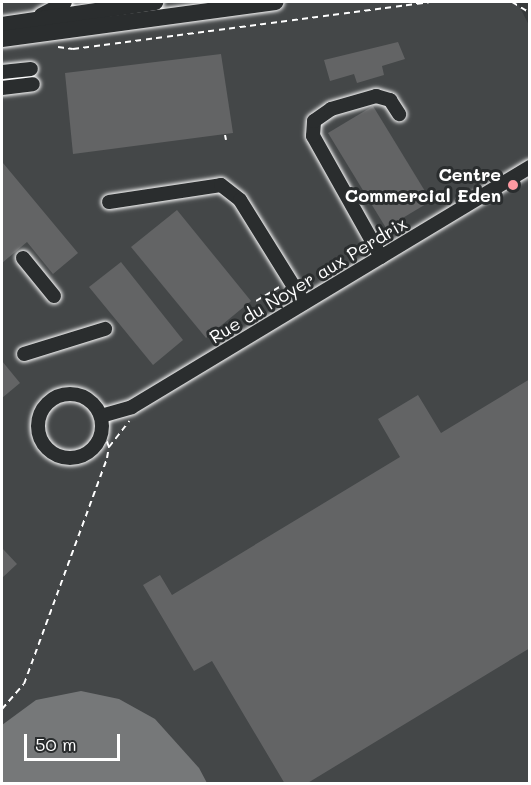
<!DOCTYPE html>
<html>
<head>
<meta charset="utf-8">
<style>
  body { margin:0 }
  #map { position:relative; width:531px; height:785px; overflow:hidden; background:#373a3b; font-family:Mali,sans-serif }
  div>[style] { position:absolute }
  .built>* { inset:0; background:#444748 }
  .water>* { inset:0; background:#767879 }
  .building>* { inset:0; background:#636465 }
  .path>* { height:2px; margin-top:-1px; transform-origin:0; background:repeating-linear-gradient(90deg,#fff 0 6px,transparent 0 10.5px) }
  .roads { filter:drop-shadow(0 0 2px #fff) drop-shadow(0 0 2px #fff) }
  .minor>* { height:14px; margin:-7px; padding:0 7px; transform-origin:7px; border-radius:7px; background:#2a2d2e }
  .minor>.ring { margin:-7px; padding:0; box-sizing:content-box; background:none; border:14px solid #2a2d2e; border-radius:50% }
  .major>* { height:16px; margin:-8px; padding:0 8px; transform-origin:8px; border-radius:8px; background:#2a2d2e }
  .dots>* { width:16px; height:16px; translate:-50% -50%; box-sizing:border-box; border:3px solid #2a2d2e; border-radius:50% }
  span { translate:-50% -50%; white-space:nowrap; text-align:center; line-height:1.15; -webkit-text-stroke:6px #2a2d2e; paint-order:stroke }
  .poi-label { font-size:18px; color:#fff; font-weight:700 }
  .right { translate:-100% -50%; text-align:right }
  .street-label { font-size:18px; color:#fff }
  .frame { position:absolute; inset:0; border:3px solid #fff; pointer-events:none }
  .scale { position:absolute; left:24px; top:734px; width:96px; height:27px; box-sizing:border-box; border:3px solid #fff; border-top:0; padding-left:8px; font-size:18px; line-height:21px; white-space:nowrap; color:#fff; -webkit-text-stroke:4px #2a2d2e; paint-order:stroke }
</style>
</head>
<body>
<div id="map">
  <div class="built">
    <div style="clip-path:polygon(2px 2px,517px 2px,530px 27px,529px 783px,2px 784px)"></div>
  </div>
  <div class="water">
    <div style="clip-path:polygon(81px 691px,119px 699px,155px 719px,199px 768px,207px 783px,2px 783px,2px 725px,36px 700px)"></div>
  </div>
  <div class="building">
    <div style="clip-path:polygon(398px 42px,405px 59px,382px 66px,384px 75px,357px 83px,354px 74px,330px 81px,324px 60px)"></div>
    <div style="clip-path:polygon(221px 54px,233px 133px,73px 154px,65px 73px)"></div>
    <div style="clip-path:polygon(373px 106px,431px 201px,386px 228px,328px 133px)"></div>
    <div style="clip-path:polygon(3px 163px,78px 253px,53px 274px,27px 242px,2px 263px)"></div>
    <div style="clip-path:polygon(177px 210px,251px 301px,206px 338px,131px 247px)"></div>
    <div style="clip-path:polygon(121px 262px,183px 340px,153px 365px,89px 287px)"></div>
    <div style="clip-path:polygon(2px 361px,20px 383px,2px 398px)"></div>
    <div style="clip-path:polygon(530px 379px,530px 648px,306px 784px,285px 784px,212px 661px,194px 671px,143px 585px,160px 575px,172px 595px,400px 457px,378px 419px,418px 395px,441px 433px)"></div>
    <div style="clip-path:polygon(2px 548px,17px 564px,2px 578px)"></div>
  </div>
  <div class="path">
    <div style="left:512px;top:2px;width:21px;rotate:31deg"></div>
    <div style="left:58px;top:47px;width:15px;rotate:8deg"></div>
    <div style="left:73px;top:49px;width:359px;rotate:-7.5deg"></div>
    <div style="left:225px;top:135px;width:5px;rotate:79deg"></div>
    <div style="left:256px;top:301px;width:27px;rotate:-31deg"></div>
    <div style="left:109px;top:447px;width:33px;rotate:-52deg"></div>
    <div style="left:2px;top:709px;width:33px;rotate:-49deg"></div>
    <div style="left:24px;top:684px;width:241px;rotate:-69.8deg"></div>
    <div style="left:107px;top:458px;width:11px;rotate:-80deg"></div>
    <div style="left:109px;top:447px;width:19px;rotate:-111deg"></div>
  </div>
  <div class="roads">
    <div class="minor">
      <div style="left:41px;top:15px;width:27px;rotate:-28deg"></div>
      <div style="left:2px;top:72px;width:29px;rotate:-6deg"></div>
      <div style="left:2px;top:88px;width:31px;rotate:-7deg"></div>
      <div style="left:109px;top:202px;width:113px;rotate:-8.6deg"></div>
      <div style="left:221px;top:185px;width:24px;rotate:38deg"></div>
      <div style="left:240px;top:200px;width:121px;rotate:58.1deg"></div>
      <div style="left:381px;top:257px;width:139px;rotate:-119.3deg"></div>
      <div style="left:313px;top:136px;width:15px;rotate:-86deg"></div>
      <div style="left:314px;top:121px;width:21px;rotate:-35deg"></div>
      <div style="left:331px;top:109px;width:47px;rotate:-16.1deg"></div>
      <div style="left:376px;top:96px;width:15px;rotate:16deg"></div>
      <div style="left:390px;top:100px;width:17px;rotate:57deg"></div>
      <div style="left:23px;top:258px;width:49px;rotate:50.8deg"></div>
      <div style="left:24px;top:354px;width:85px;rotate:-17.2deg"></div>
      <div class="ring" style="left:38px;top:394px;width:50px;height:50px"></div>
      <div style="left:101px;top:416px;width:32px;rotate:-16deg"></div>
      <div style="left:132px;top:407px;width:465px;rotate:-31.1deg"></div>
    </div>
    <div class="major">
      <div style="left:2px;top:25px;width:155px;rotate:-8.5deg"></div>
      <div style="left:2px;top:39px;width:276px;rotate:-7.7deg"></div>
    </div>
  </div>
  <div class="dots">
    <div style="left:513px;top:185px;background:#ff9aa2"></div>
  </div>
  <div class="poi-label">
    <span class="right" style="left:501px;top:185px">Centre<br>Commercial Eden</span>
  </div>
  <div class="street-label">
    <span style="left:308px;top:280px;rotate:-31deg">Rue du Noyer aux Perdrix</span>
  </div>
  <div class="frame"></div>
  <div class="scale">50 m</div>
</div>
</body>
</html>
